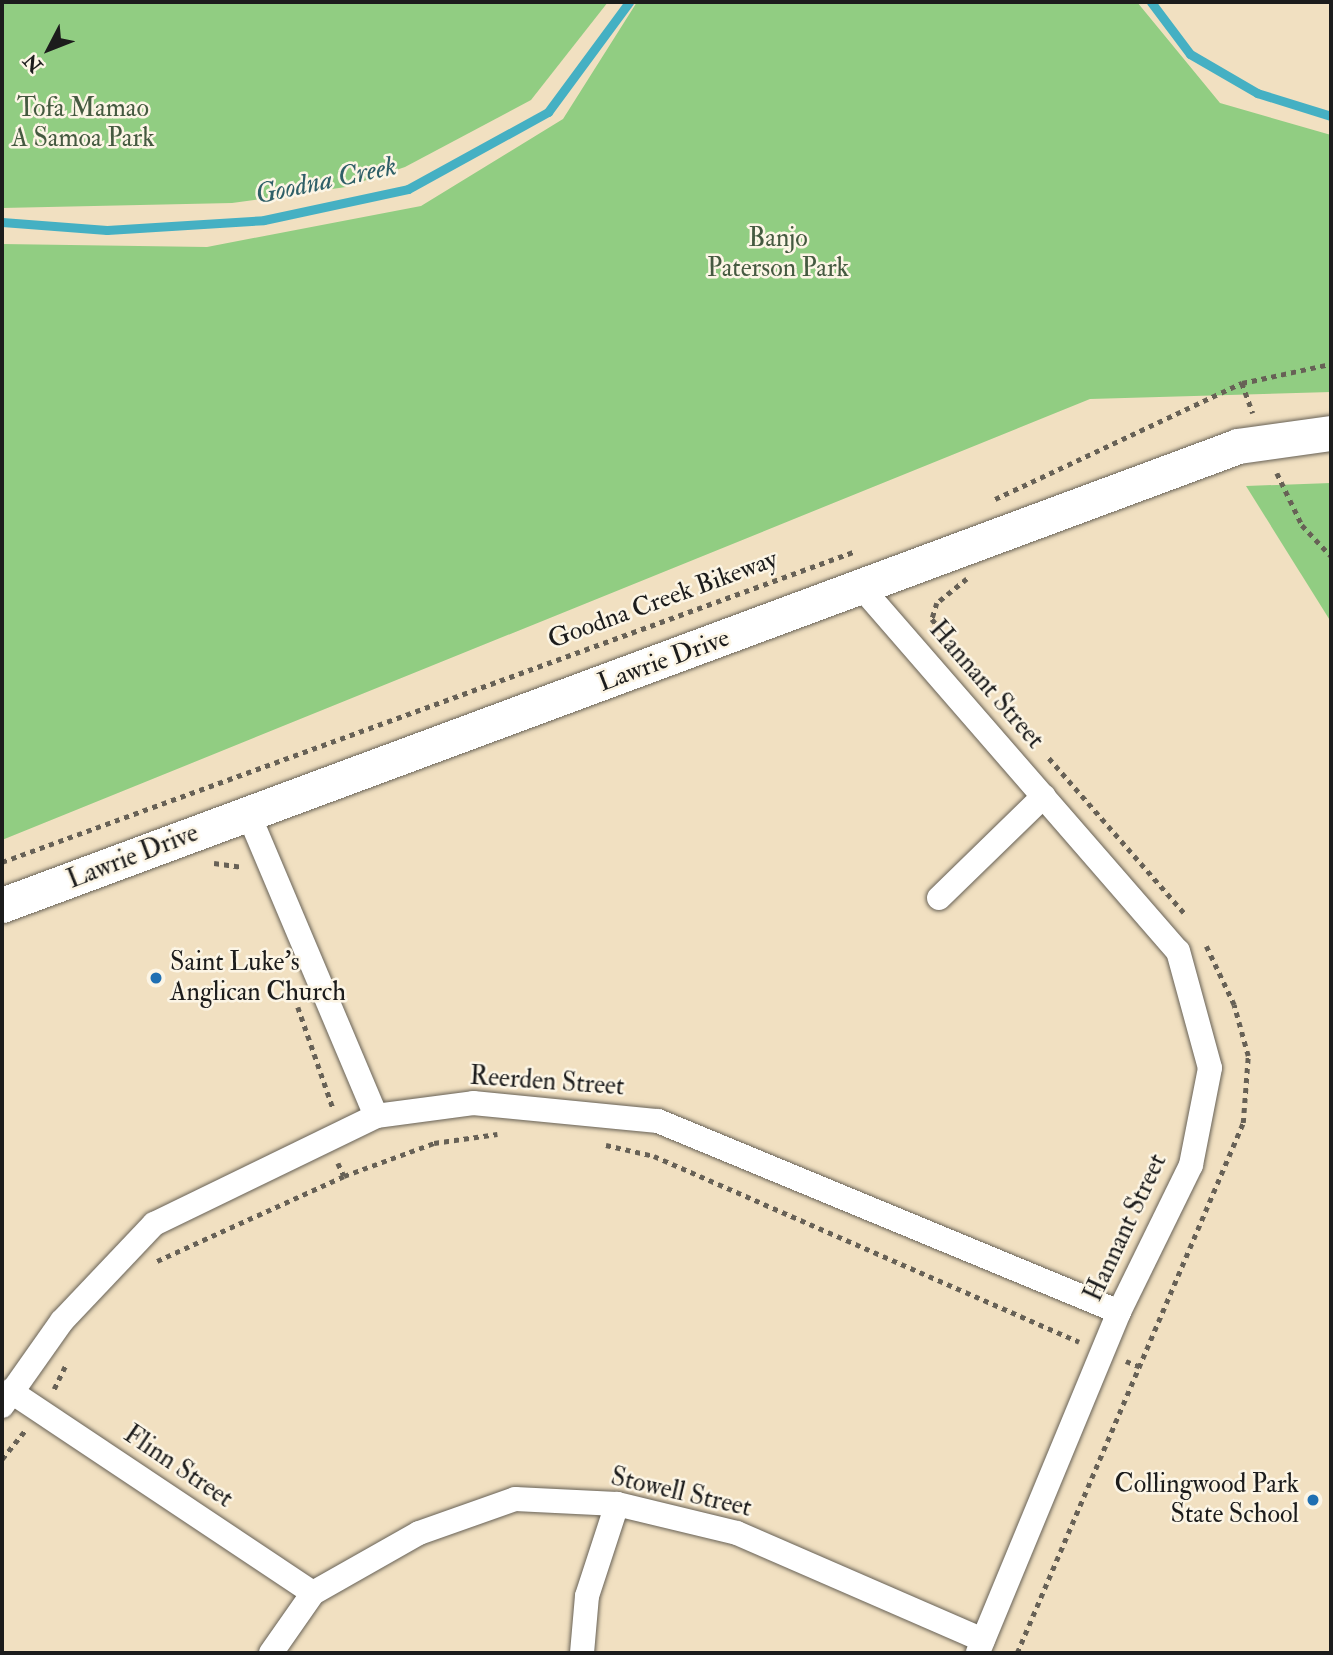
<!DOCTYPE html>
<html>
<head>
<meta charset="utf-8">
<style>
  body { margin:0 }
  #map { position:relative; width:1333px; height:1655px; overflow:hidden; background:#f1e0c1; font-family:"IM FELL Double Pica",serif }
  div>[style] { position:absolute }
  .green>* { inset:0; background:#91cd82 }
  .stream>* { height:9px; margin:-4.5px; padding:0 4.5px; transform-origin:4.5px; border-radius:4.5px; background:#45b0c3 }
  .path>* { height:4.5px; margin-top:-2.25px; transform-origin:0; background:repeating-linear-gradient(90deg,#676156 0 5px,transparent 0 10px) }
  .roads { filter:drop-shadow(0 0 2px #676156) drop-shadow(0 0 2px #676156) }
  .street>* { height:24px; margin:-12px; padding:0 12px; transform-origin:12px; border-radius:12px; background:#fff }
  .secondary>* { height:35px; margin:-17.5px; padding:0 17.5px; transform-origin:17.5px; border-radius:17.5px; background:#fff }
  .dots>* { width:19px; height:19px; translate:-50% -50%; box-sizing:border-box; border:4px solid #fcf5e5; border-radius:50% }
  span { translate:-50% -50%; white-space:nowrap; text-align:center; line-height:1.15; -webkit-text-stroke:5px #fcf5e5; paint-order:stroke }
  .park-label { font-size:26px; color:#455a40 }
  .street-label { font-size:26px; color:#1c1c1c }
  .poi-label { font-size:26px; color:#1c1c1c }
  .left { translate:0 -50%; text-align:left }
  .right { translate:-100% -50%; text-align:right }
  .water-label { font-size:28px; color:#2e5f67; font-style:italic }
  .frame { position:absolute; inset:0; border:4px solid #1c1c1c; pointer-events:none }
  .north { position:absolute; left:14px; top:14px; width:70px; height:70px; -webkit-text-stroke:5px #fcf5e5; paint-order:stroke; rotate:228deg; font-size:19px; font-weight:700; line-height:28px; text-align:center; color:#1c1c1c }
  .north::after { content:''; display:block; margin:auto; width:24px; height:32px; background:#1c1c1c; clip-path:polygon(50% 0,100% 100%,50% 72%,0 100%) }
</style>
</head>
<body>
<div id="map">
  <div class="green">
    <div style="clip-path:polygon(2px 2px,608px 2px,531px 100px,405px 167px,346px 187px,232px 203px,2px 208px)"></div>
    <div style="clip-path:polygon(637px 2px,1137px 2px,1220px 103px,1331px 135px,1331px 392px,1090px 399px,2px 840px,2px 244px,207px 247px,421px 206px,563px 119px)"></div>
    <div style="clip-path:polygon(1331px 483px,1331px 622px,1246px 486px)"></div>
  </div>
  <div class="stream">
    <div style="left:1151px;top:2px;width:65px;rotate:53.1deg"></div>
    <div style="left:1190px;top:54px;width:78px;rotate:30.2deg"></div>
    <div style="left:1257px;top:93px;width:77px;rotate:17.3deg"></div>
    <div style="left:2px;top:222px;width:105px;rotate:4.4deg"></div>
    <div style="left:107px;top:230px;width:157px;rotate:-3.6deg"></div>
    <div style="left:264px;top:220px;width:147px;rotate:-12.1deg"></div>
    <div style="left:408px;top:189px;width:160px;rotate:-28.8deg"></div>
    <div style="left:548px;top:112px;width:137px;rotate:-53.6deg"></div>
  </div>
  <div class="path">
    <div style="left:1242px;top:383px;width:32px;rotate:70deg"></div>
    <div style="left:1277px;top:473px;width:58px;rotate:64.3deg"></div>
    <div style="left:1302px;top:525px;width:42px;rotate:46.9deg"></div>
    <div style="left:995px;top:499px;width:273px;rotate:-25.2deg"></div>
    <div style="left:1242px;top:383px;width:91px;rotate:-12.1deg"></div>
    <div style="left:967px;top:579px;width:38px;rotate:141deg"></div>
    <div style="left:937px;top:603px;width:17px;rotate:107deg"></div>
    <div style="left:932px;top:619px;width:68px;rotate:50.9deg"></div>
    <div style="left:1049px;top:758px;width:208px;rotate:48.9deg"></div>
    <div style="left:2px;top:862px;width:909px;rotate:-20.01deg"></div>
    <div style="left:214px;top:863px;width:29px;rotate:8deg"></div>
    <div style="left:298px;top:1007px;width:107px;rotate:70.9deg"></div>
    <div style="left:606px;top:1145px;width:49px;rotate:12.9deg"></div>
    <div style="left:654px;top:1156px;width:464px;rotate:23.6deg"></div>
    <div style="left:338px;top:1163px;width:14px;rotate:65deg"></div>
    <div style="left:344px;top:1176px;width:96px;rotate:-20.1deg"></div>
    <div style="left:434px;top:1143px;width:64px;rotate:-8.1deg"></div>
    <div style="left:157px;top:1261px;width:205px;rotate:-24.4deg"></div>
    <div style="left:1126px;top:1361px;width:16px;rotate:22deg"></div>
    <div style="left:54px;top:1389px;width:25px;rotate:-64deg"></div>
    <div style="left:2px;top:1459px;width:36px;rotate:-51deg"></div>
    <div style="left:1017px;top:1653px;width:576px;rotate:-66.91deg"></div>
    <div style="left:1243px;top:1123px;width:67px;rotate:-85.7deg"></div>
    <div style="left:1248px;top:1056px;width:53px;rotate:-105.4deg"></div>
    <div style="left:1234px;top:1005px;width:65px;rotate:-115.4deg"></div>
  </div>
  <div class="roads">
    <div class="street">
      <div style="left:862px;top:588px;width:481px;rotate:49deg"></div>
      <div style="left:1178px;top:951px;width:121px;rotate:74.7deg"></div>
      <div style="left:1210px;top:1068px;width:99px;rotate:101.1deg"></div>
      <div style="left:1191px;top:1165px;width:164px;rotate:116.1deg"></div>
      <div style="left:1119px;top:1312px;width:369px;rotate:112.5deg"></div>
      <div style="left:248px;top:813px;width:329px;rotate:67.1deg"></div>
      <div style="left:939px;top:898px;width:146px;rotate:-44.2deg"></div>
      <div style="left:10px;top:1391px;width:364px;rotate:33.7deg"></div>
      <div style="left:2px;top:1406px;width:104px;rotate:-54.8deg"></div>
      <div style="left:62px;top:1321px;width:134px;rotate:-46.5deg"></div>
      <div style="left:154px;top:1224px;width:247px;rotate:-25.9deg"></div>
      <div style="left:376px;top:1116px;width:98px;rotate:-7.6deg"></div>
      <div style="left:473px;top:1103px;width:186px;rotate:5.6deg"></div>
      <div style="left:658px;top:1121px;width:499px;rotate:22.5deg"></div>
      <div style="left:271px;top:1653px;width:73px;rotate:-55deg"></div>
      <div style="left:313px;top:1593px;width:122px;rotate:-29.5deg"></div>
      <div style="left:419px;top:1533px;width:102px;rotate:-19.5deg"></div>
      <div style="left:515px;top:1499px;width:102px;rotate:2.8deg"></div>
      <div style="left:617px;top:1504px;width:123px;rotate:13.6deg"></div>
      <div style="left:737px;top:1533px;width:268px;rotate:23.5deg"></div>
      <div style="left:582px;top:1653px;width:57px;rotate:-85deg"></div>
      <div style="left:587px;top:1596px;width:97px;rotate:-71.9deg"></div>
    </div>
    <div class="secondary">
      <div style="left:2px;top:905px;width:1318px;rotate:-20.37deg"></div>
      <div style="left:1238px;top:446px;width:94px;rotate:-8deg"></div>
    </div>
  </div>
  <div class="dots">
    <div style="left:156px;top:978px;background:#1f6fb2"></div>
    <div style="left:1313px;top:1500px;background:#1f6fb2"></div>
  </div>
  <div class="park-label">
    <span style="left:83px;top:124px">Tofa Mamao<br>A Samoa Park</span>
    <span style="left:778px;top:254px">Banjo<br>Paterson Park</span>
  </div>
  <div class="street-label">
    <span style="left:663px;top:600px;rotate:-20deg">Goodna Creek Bikeway</span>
    <span style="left:664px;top:661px;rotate:-20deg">Lawrie Drive</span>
    <span style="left:986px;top:685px;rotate:49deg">Hannant Street</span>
    <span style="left:133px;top:857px;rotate:-21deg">Lawrie Drive</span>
    <span style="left:547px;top:1082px;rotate:4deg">Reerden Street</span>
    <span style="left:1126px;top:1228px;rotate:-65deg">Hannant Street</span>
    <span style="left:178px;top:1467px;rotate:34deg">Flinn Street</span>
    <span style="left:681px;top:1493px;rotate:13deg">Stowell Street</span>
  </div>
  <div class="poi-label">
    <span class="left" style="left:170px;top:978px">Saint Luke's<br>Anglican Church</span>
    <span class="right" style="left:1299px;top:1500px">Collingwood Park<br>State School</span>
  </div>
  <div class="water-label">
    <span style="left:326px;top:181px;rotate:-12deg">Goodna Creek</span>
  </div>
  <div class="frame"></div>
  <div class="north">N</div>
</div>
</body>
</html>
